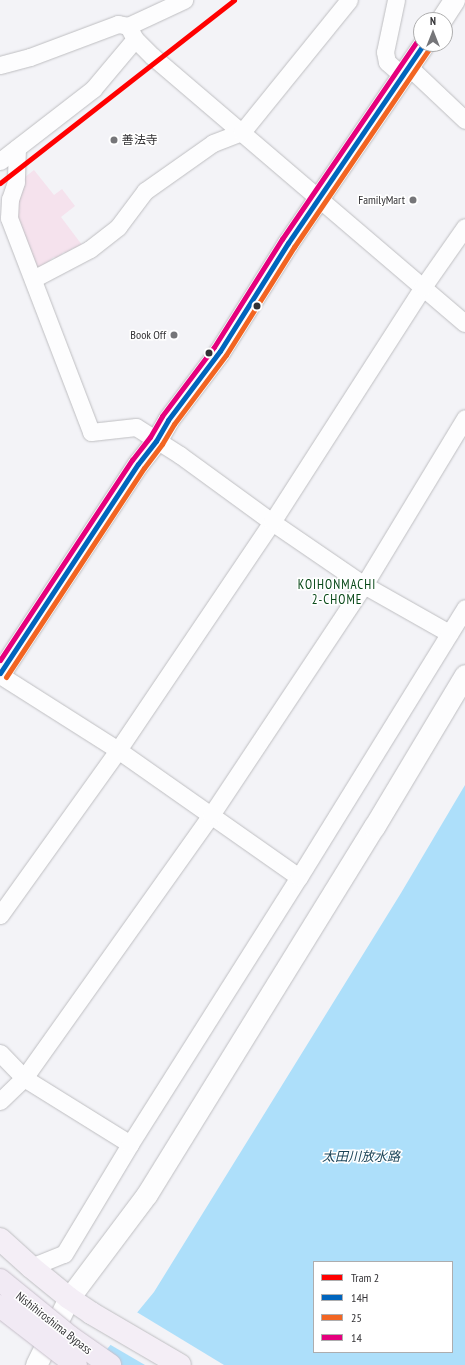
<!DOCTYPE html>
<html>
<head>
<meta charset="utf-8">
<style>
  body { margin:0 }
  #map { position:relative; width:465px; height:1365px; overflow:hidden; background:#f3f3f7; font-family:"PT Sans Narrow","Noto Sans JP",sans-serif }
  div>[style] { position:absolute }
  .green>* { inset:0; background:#f5e2ed }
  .water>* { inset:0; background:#addffa }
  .pier>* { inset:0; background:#f3f3f7 }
  .roads { filter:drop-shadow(0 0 1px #bebec1) drop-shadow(0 0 1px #bebec1) }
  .minor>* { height:17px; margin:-8.5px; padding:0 8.5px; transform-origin:8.5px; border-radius:8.5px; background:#fdfdfe }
  .tertiary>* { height:21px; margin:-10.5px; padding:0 10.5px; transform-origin:10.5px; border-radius:10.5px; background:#fdfdfe }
  .trunk>* { height:22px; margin:-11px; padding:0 11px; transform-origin:11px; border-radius:11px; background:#f4eef6 }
  .bridges { filter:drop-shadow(0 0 1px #c6bfc9) drop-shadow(0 0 1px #c6bfc9) }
  .motorway-bridge>* { height:22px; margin:-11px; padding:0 11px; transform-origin:11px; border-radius:11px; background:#f1eaf4 }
  .bus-1>* { height:5px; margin:-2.5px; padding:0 2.5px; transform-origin:2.5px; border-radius:2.5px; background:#0065bd }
  .bus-2>* { height:5px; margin:-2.5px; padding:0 2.5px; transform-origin:2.5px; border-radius:2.5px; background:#f26522 }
  .bus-3>* { height:5px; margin:-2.5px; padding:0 2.5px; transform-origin:2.5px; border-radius:2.5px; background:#e5007d }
  .tram-1>* { height:5px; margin:-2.5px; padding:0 2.5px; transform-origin:2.5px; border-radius:2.5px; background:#f00 }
  .dots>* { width:11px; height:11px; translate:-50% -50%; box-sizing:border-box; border:2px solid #fff; border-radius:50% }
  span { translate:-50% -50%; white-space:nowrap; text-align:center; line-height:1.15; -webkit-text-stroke:3px #fff; paint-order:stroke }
  .poi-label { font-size:12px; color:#333235 }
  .left { translate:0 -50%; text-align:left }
  .right { translate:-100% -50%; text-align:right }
  .street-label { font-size:12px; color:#333235 }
  .neighbourhood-label { font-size:13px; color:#074817; letter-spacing:1px }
  .water-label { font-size:13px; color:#1b4458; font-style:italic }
  .legend { position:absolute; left:313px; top:1261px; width:140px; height:92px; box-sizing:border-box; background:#fff; border:1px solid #adadae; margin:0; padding:5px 7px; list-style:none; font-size:12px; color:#333235 }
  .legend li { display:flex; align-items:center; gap:8px; height:20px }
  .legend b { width:20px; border:1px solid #adadae }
  .north { position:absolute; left:413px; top:12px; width:40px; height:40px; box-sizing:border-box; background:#fff; border:1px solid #adadae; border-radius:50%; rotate:0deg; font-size:11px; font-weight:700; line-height:16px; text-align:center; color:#333235 }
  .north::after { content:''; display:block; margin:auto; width:14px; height:18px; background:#767679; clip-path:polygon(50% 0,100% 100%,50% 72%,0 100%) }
</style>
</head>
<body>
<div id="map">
  <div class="green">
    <div style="clip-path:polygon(34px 170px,54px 195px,62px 189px,75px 206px,61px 217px,82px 245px,75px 250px,73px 248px,66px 254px,64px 252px,56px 259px,54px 257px,39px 269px,32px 267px,16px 224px,20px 181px)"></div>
  </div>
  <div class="water">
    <div style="clip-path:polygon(evenodd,465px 785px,465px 1365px,94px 1365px,154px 1292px,401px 893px,465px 785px,314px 1262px,452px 1262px,452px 1352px,314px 1352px,314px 1262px)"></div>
  </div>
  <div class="pier">
    <div style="clip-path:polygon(135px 1311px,224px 1365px,145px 1365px,109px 1344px)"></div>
  </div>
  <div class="roads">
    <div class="minor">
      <div style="left:396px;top:0;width:53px;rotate:101.9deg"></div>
      <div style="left:385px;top:52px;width:10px;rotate:79deg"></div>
      <div style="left:387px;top:62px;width:21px;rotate:41deg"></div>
      <div style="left:128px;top:26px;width:15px;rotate:62deg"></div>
      <div style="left:135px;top:39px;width:24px;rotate:45deg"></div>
      <div style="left:152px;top:56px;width:411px;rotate:40.5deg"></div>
      <div style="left:0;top:65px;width:31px;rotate:-15deg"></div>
      <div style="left:30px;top:57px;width:94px;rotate:-20.6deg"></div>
      <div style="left:118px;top:24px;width:10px;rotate:11deg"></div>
      <div style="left:128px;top:26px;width:62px;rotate:-24.9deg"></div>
      <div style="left:409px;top:67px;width:77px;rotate:43.4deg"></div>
      <div style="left:17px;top:148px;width:34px;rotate:92deg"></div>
      <div style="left:16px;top:182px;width:18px;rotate:109deg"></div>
      <div style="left:10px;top:199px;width:19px;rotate:93deg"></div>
      <div style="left:9px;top:218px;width:229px;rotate:69deg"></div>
      <div style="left:91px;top:432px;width:45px;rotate:-6.3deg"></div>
      <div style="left:136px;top:427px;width:52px;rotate:32.5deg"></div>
      <div style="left:180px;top:455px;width:114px;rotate:36.1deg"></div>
      <div style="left:272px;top:522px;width:112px;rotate:34.4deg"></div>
      <div style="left:364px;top:585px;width:98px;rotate:29.5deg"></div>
      <div style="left:0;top:161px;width:118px;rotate:-37.7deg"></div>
      <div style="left:93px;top:89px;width:65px;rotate:-50deg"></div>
      <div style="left:33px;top:279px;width:64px;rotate:-27.8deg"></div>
      <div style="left:90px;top:249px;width:36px;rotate:-38deg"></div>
      <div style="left:118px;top:227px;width:45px;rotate:-53.1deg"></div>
      <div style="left:145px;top:191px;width:83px;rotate:-35.2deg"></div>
      <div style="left:213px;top:143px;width:31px;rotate:-21deg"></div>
      <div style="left:242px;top:132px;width:170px;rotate:-51deg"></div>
      <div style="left:0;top:675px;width:140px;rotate:32.4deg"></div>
      <div style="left:118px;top:750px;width:221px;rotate:35.1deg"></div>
      <div style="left:0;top:915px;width:203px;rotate:-54.4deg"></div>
      <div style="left:118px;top:750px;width:275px;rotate:-56deg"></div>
      <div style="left:272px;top:522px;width:279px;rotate:-57.3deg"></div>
      <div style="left:423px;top:287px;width:73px;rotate:-55deg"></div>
      <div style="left:0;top:1053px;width:35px;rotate:46deg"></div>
      <div style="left:24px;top:1078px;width:125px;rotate:31.9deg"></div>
      <div style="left:0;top:1101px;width:33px;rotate:-44deg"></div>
      <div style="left:24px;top:1078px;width:323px;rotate:-54.6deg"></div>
      <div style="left:211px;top:815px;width:276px;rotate:-56.4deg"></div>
      <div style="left:364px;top:585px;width:195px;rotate:-58.8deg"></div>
      <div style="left:31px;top:1267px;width:35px;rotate:-22deg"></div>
      <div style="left:64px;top:1254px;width:128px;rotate:-59deg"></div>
      <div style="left:130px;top:1144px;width:316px;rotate:-57.7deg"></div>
      <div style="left:299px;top:877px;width:316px;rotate:-58.3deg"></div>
    </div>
    <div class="tertiary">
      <div style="left:441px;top:20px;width:24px;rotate:-57deg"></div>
      <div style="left:0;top:673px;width:250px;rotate:-56.6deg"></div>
      <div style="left:138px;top:464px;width:29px;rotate:-52deg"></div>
      <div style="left:156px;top:441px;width:24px;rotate:-60deg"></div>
      <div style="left:168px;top:420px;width:86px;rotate:-53deg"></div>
      <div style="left:220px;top:351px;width:128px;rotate:-57.8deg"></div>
      <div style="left:288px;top:243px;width:241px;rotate:-55.7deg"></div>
      <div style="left:36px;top:1365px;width:75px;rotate:-63.8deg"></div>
      <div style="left:69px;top:1298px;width:130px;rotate:-53.1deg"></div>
      <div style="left:147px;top:1194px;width:432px;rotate:-58.3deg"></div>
      <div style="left:374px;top:827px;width:177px;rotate:-59.1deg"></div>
    </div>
    <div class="trunk">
      <div style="left:0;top:1239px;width:42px;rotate:42.1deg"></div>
      <div style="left:31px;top:1267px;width:49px;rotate:39.2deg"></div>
      <div style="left:69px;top:1298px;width:27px;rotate:34deg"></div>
      <div style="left:91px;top:1313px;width:103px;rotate:30.3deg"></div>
    </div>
  </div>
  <div class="bridges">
    <div class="motorway-bridge">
      <div style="left:0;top:1280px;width:90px;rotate:39.2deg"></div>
      <div style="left:70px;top:1337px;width:49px;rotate:35deg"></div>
      <div style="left:0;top:1306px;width:96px;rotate:37.8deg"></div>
    </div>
  </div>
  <div class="bus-1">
    <div style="left:0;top:673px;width:250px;rotate:-56.6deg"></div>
    <div style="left:138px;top:464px;width:29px;rotate:-52deg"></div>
    <div style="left:156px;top:441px;width:24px;rotate:-60deg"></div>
    <div style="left:168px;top:420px;width:86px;rotate:-53deg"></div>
    <div style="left:220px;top:351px;width:128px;rotate:-57.8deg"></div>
    <div style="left:288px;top:243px;width:241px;rotate:-55.7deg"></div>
  </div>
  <div class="bus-2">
    <div style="left:6px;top:677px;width:250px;rotate:-56.6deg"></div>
    <div style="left:144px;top:468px;width:30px;rotate:-53deg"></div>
    <div style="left:162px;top:444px;width:23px;rotate:-59deg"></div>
    <div style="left:174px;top:424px;width:86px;rotate:-53deg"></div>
    <div style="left:226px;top:355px;width:128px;rotate:-57.8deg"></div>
    <div style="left:294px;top:247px;width:241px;rotate:-55.7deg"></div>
  </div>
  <div class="bus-3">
    <div style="left:0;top:660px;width:240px;rotate:-56.6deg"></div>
    <div style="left:132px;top:460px;width:29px;rotate:-52deg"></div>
    <div style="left:150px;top:437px;width:24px;rotate:-60deg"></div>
    <div style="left:162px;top:416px;width:86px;rotate:-53deg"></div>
    <div style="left:214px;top:347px;width:128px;rotate:-57.8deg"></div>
    <div style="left:282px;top:239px;width:241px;rotate:-55.7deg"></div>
  </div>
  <div class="tram-1">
    <div style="left:0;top:183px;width:297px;rotate:-38deg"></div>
  </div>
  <div class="dots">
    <div style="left:114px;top:140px;background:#767679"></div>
    <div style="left:413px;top:200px;background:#767679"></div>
    <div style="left:257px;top:306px;background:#333235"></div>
    <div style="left:174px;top:335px;background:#767679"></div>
    <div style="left:209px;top:353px;background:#333235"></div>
  </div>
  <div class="poi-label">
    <span class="left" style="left:122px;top:140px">善法寺</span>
    <span class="right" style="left:405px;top:200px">FamilyMart</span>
    <span class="right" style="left:166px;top:335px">Book Off</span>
  </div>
  <div class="street-label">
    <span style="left:54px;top:1323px;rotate:38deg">Nishihiroshima Bypass</span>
  </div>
  <div class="neighbourhood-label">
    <span style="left:337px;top:593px">KOIHONMACHI<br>2-CHOME</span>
  </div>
  <div class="water-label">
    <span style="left:361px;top:1157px">太田川放水路</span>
  </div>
  <ul class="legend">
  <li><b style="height:5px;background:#f00"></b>Tram 2</li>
  <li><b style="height:5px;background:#0065bd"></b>14H</li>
  <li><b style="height:5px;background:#f26522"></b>25</li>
  <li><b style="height:5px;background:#e5007d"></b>14</li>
  </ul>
  <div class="north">N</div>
</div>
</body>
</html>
